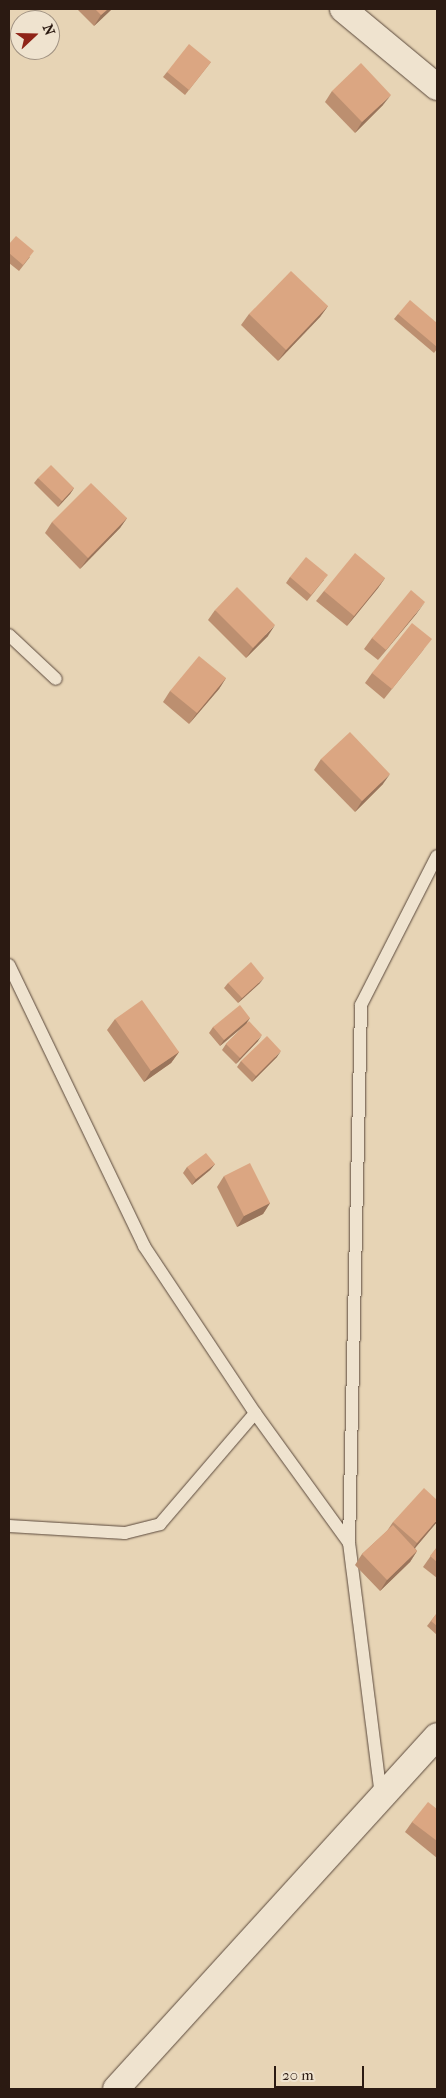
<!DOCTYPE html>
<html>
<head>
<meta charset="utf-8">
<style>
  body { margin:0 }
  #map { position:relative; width:446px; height:2098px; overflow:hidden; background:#e7d4b5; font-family:"IM FELL French Canon",serif }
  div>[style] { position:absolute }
  .roads { filter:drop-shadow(0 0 1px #5a483b) drop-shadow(0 0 1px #5a483b) }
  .lane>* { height:12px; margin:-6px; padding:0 6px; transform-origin:6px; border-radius:6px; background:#efe3cf }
  .street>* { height:26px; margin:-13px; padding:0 13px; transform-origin:13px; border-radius:13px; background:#efe3cf }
  .wall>* { inset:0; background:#bc8f70 }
  .shaded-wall>* { inset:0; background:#99745b }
  .building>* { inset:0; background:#dba682 }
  span { translate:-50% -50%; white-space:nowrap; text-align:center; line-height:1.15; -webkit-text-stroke:4.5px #efe3cf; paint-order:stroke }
  .frame { position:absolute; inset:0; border:10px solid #2b1a12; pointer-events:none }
  .north { position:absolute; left:10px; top:10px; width:50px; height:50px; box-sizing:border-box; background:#efe3cf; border:1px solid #a19383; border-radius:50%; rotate:69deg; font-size:14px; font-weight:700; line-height:20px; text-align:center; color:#2b1a12 }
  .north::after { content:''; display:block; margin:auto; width:18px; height:22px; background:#8f2418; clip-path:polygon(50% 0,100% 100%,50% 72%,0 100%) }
  .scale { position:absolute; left:274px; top:2066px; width:90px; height:22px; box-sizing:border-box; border:2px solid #2b1a12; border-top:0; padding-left:6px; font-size:15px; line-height:18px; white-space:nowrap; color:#2b1a12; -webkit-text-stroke:4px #efe3cf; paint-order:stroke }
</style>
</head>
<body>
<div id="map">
  <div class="roads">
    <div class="lane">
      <div style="left:9px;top:635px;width:64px;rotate:43.1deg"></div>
      <div style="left:9px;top:965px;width:312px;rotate:64.3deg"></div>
      <div style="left:144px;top:1246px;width:201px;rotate:56.4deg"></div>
      <div style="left:255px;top:1413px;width:160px;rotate:54.1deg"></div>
      <div style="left:9px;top:1526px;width:116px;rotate:3.5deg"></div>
      <div style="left:125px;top:1533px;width:36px;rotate:-14deg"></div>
      <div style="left:160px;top:1524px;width:146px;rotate:-49.4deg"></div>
      <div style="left:381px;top:1796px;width:255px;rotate:-97.2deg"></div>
      <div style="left:349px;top:1543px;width:538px;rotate:-88.72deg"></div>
      <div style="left:361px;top:1005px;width:167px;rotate:-63deg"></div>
    </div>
    <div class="street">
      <div style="left:343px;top:9px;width:122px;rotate:39.7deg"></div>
      <div style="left:116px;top:2089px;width:477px;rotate:-47.7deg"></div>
    </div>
  </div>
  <div class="wall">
    <div style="clip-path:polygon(77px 9px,112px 9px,94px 26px)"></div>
    <div style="clip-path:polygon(211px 62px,185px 95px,163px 77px,167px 72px)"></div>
    <div style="clip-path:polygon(332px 91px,383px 105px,355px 133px,325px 102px)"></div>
    <div style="clip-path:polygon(9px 244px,30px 257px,19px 271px,9px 263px)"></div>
    <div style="clip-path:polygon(328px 306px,320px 317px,278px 361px,241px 325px,249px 314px)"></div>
    <div style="clip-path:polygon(398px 314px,437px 323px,437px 349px,434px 353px,394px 319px)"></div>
    <div style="clip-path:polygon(38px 478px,74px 488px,70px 494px,58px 507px,34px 483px)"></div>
    <div style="clip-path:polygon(127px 518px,120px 528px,80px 569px,45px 533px,52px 522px)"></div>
    <div style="clip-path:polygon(290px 577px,324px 580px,307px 601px,286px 583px)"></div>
    <div style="clip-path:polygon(385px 578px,378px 588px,347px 626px,316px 601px,324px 591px)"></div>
    <div style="clip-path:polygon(215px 610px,268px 636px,246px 658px,208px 620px)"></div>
    <div style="clip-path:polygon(417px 613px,378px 660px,364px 649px,372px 638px)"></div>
    <div style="clip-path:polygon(424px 649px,384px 699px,365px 683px,372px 673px)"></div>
    <div style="clip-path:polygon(226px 678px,219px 689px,189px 724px,163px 702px,170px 691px)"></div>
    <div style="clip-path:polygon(321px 759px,383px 784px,355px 812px,314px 770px)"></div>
    <div style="clip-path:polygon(228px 983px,260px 983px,238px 1003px,224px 988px)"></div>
    <div style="clip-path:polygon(250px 1018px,247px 1022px,258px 1041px,236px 1064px,222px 1050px,226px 1044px,245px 1025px,220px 1046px,209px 1033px,213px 1027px)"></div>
    <div style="clip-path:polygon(115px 1019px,179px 1052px,171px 1063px,144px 1082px,107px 1030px)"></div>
    <div style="clip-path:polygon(277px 1057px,252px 1082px,237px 1067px,241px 1061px)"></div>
    <div style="clip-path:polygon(215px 1164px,210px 1170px,192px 1185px,183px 1173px,187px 1167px)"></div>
    <div style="clip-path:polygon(224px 1176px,270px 1203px,263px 1214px,237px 1227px,217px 1187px)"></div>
    <div style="clip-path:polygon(393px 1522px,437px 1522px,415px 1548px,417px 1551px,410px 1562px,380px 1591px,355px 1565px,362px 1554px,387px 1531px)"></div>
    <div style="clip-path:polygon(437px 1547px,437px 1578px,423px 1567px)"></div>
    <div style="clip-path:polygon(437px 1613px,437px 1635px,427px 1626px)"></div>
    <div style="clip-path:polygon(437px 1809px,437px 1858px,405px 1832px,412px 1822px)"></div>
  </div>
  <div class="shaded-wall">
    <div style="clip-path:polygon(108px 9px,112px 9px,94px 26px,101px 15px)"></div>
    <div style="clip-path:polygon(391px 95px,383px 105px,355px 133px,362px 122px)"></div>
    <div style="clip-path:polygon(328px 306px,320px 317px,278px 361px,286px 350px)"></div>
    <div style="clip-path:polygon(74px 488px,70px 494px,58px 507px,62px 501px)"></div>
    <div style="clip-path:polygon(127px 518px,120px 528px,80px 569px,88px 558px)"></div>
    <div style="clip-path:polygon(385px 578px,378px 588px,347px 626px,354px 616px)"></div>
    <div style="clip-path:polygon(425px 602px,417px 613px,378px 660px,386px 650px)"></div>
    <div style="clip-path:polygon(275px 625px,268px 636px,246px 658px,253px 648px)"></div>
    <div style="clip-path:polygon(226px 678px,219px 689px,189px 724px,197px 713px)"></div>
    <div style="clip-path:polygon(390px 774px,383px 784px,355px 812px,362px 801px)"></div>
    <div style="clip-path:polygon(264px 978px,260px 983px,238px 1003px,242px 998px)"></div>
    <div style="clip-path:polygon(250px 1018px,246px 1024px,220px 1046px,224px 1040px)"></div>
    <div style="clip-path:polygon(262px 1035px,258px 1041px,236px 1064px,240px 1058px)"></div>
    <div style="clip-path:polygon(281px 1051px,277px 1057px,252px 1082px,256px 1076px)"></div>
    <div style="clip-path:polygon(179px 1052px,171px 1063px,144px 1082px,151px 1071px)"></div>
    <div style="clip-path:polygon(215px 1164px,210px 1170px,192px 1185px,196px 1179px)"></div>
    <div style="clip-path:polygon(270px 1203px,263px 1214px,237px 1227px,244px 1216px)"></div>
    <div style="clip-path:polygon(437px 1520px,437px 1522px,410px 1554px,417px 1543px)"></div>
    <div style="clip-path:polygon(417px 1551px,410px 1562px,380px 1591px,387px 1580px)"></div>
  </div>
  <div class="building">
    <div style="clip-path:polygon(95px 9px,108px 9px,101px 15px)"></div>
    <div style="clip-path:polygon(189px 44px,211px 62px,189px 90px,167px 72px)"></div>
    <div style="clip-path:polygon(361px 63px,391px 95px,362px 122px,332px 91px)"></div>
    <div style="clip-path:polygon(16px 236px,34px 251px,23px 265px,9px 253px,9px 244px)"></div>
    <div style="clip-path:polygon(291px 271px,328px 306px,286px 350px,249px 314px)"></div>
    <div style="clip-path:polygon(410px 300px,437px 323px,437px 347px,398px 314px)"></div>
    <div style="clip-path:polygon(51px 465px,74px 488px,62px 501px,38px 478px)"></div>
    <div style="clip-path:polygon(91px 483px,127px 518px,88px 558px,52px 522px)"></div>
    <div style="clip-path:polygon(355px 553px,385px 578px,354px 616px,324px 591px)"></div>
    <div style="clip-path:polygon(306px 557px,328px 575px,311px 595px,290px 577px)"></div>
    <div style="clip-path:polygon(237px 587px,275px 625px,253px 648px,215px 610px)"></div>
    <div style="clip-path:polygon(411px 590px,425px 602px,386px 650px,372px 638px)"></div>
    <div style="clip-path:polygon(412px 623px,432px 639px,392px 689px,372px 673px)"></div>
    <div style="clip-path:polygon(199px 656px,226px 678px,197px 713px,170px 691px)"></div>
    <div style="clip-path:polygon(350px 732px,390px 774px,362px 801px,321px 759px)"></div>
    <div style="clip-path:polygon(251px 962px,264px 978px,242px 998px,228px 983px)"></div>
    <div style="clip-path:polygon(142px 1000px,179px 1052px,151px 1071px,115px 1019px)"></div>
    <div style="clip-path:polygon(240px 1005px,250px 1018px,224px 1040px,213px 1027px)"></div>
    <div style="clip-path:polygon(249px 1021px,262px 1035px,240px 1058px,226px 1044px)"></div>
    <div style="clip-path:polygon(267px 1036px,281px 1051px,256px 1076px,241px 1061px)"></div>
    <div style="clip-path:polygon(206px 1153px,215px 1164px,196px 1179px,187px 1167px)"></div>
    <div style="clip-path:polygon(250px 1163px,270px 1203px,244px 1216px,224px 1176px)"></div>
    <div style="clip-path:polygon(424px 1488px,437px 1500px,437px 1520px,417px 1543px,393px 1522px)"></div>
    <div style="clip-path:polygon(393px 1525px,417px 1551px,387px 1580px,362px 1554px)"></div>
    <div style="clip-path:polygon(437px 1547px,437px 1562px,430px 1556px)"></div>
    <div style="clip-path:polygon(437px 1613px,437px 1626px,431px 1621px)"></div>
    <div style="clip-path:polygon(428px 1802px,437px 1809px,437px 1841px,412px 1822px)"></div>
  </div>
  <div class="frame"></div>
  <div class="north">N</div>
  <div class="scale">20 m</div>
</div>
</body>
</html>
